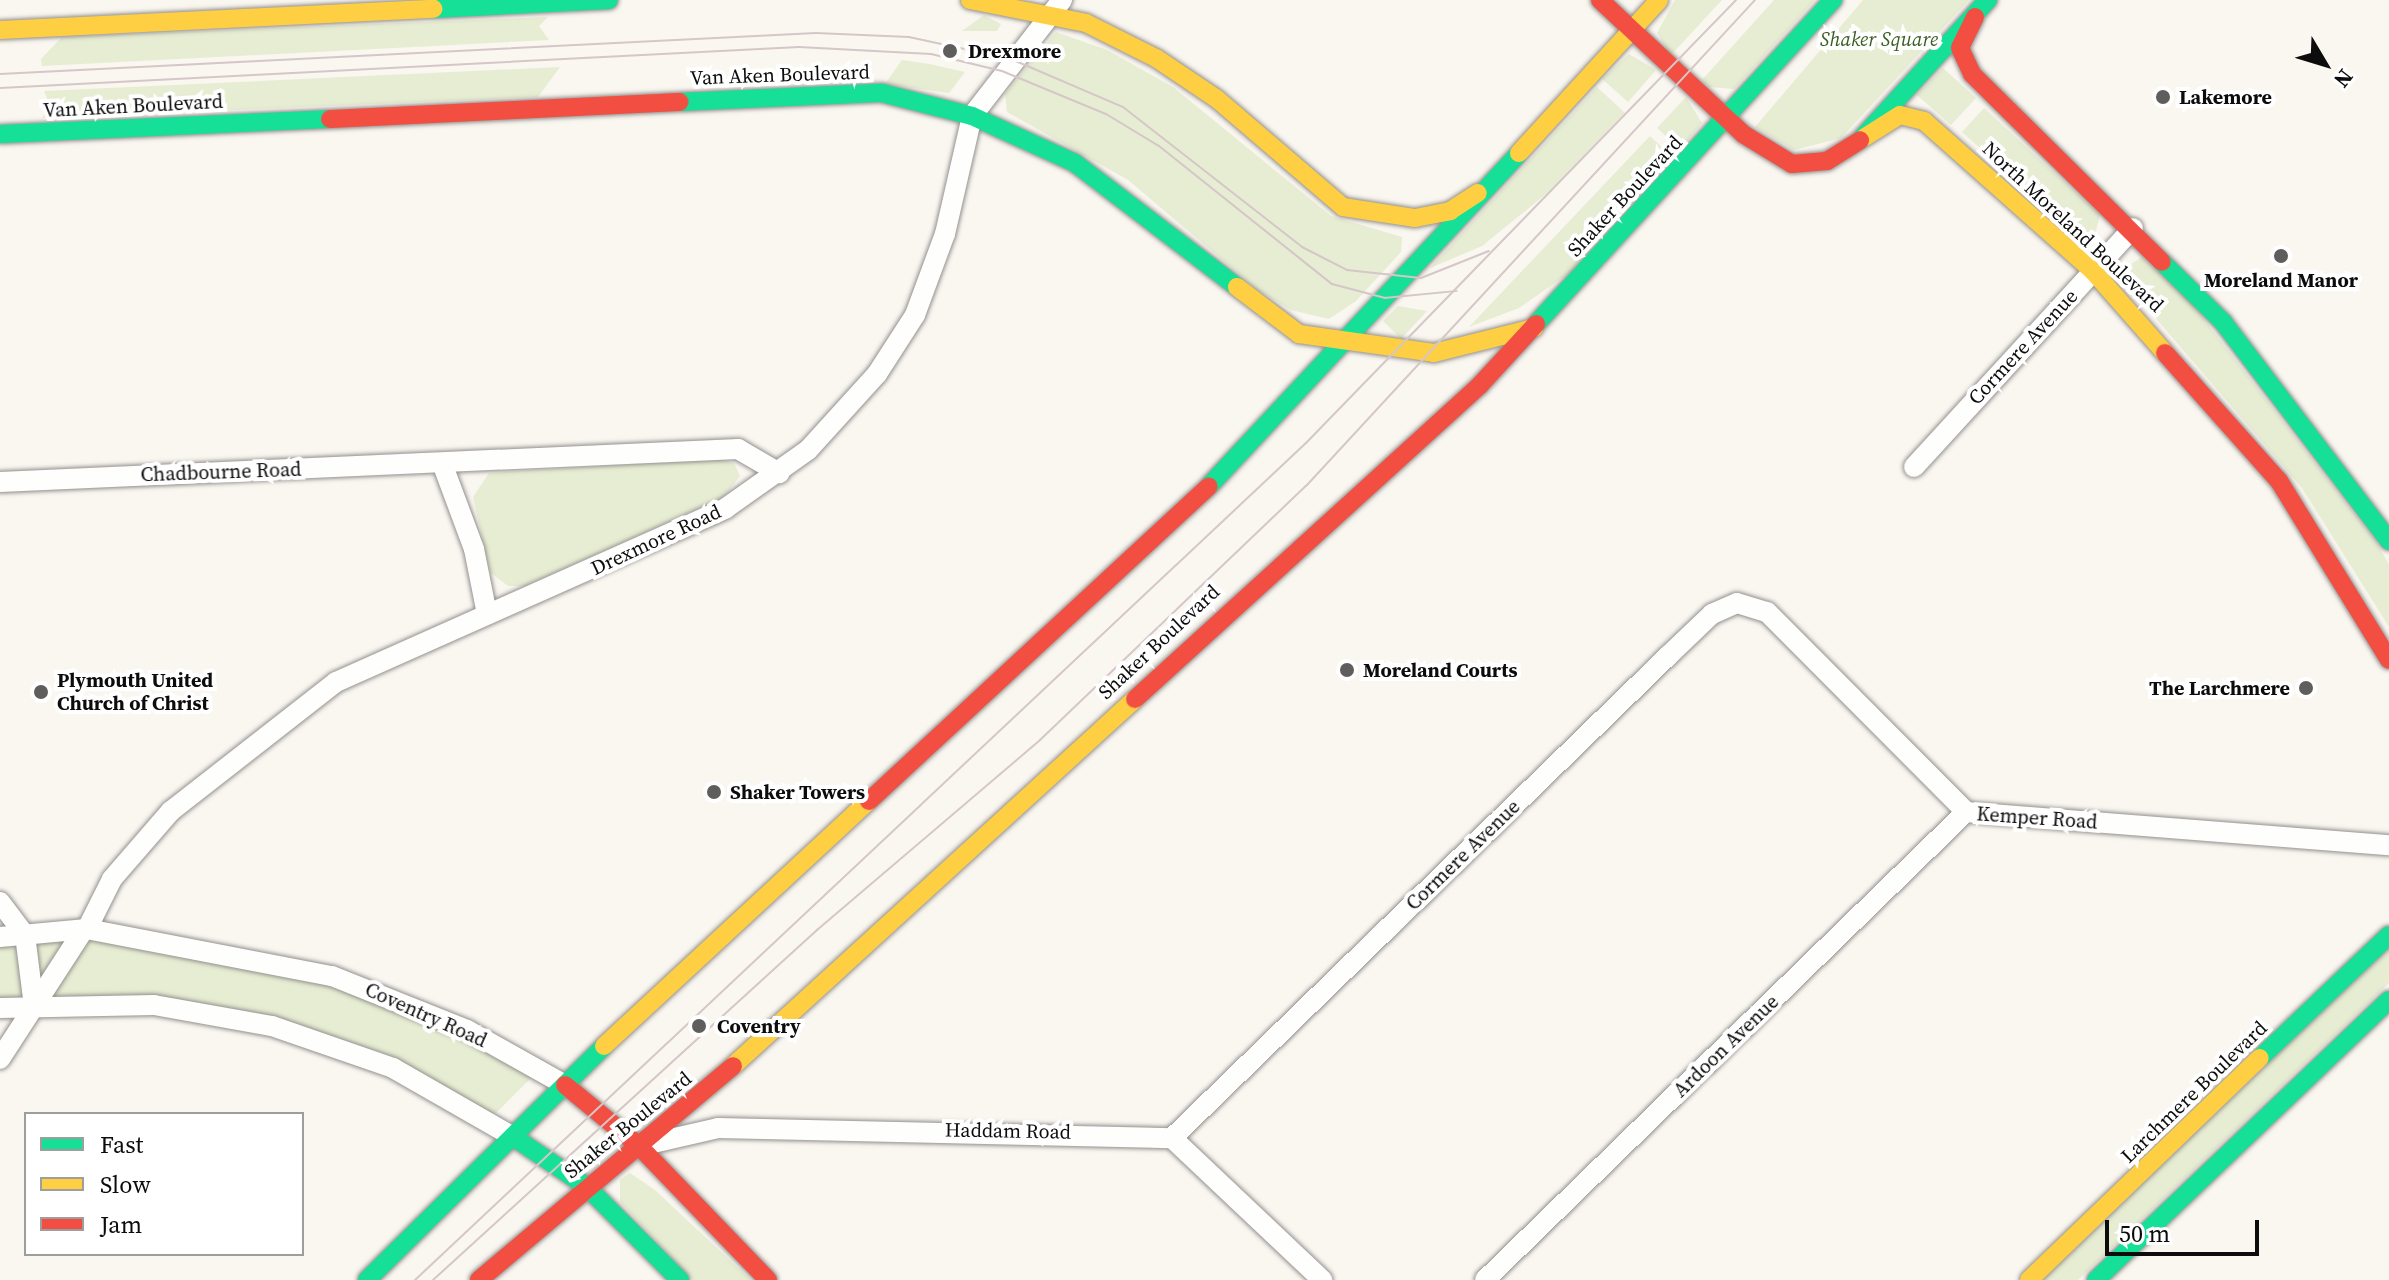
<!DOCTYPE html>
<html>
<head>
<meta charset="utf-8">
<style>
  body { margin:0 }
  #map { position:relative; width:2389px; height:1280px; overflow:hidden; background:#faf6f0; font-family:"Source Serif 4",serif }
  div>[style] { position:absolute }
  .green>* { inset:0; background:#e7edd2 }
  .roads { filter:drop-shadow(0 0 2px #93918f) drop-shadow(0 0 2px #93918f) }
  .street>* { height:20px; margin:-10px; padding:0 10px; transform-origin:10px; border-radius:10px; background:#fefefd }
  .fast>* { height:18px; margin:-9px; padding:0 9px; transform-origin:9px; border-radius:9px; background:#16e098 }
  .slow>* { height:18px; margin:-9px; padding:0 9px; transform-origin:9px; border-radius:9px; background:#ffcf43 }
  .jam>* { height:18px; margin:-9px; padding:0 9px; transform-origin:9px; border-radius:9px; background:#f24e42 }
  .tram>* { height:2px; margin:-1px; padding:0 1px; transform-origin:1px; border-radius:1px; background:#d5c6c8 }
  .dots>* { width:22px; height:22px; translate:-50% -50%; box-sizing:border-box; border:4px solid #fff; border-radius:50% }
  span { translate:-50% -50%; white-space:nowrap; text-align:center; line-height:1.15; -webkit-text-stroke:8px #fff; paint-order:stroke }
  .park-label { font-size:20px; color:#3a5e22; font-style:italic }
  .poi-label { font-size:20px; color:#0c0c0c; font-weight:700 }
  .left { translate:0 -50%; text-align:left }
  .right { translate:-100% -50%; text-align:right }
  .street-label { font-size:20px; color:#0c0c0c }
  .legend { position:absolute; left:24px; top:1112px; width:280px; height:144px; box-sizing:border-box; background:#fff; border:2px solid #9e9e9e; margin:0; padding:10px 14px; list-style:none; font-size:24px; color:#0c0c0c }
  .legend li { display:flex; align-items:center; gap:16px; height:40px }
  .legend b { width:40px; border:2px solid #9e9e9e }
  .north { position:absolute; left:2285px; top:24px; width:80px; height:80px; -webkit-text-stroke:6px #fff; paint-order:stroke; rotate:128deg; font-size:22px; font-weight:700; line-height:32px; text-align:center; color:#0c0c0c }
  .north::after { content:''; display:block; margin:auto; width:28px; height:36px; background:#0c0c0c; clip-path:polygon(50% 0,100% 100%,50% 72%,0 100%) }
  .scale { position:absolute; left:2105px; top:1220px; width:154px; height:36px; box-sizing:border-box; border:4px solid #0c0c0c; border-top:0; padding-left:10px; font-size:24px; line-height:28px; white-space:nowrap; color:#0c0c0c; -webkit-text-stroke:6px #fff; paint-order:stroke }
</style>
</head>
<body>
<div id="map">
  <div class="green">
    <div style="clip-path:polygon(1675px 0,1722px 0,1671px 55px,1657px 33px)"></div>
    <div style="clip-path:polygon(1774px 0,1815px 0,1734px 89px,1709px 87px,1702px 80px)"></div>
    <div style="clip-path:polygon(1863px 0,1969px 0,1841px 138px,1794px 150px,1755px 127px)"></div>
    <div style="clip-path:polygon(984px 15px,1001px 24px,997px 31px,962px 31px)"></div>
    <div style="clip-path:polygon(548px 17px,539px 26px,549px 40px,42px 66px,41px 59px,62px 37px)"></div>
    <div style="clip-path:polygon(1056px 32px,1107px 50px,1173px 87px,1331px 216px,1402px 237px,1401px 252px,1356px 301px,1329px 319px,1291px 310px,1258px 290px,1128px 180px,1007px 112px,1005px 94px)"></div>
    <div style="clip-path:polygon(1629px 54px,1656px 70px,1628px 102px,1602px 79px)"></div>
    <div style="clip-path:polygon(902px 60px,929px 64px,965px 72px,949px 93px,885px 84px)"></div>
    <div style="clip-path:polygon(560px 67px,538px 97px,42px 118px,50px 106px,44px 91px)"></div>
    <div style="clip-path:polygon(1943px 68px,1976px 98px,1951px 125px,1917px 95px)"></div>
    <div style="clip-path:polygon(1597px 87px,1625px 113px,1551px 190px,1482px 246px,1430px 268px)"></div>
    <div style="clip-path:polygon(1686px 97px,1702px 123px,1680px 149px,1657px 128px)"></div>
    <div style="clip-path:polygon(1984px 108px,2100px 215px,2094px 239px,2078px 237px,1962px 132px)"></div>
    <div style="clip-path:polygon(1650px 136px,1673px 158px,1568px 274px,1519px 308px,1469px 327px)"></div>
    <div style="clip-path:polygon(2142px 257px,2193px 305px,2376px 542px,2389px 564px,2389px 627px,2302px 488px,2128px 286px,2126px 267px)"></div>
    <div style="clip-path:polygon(1398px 306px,1427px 311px,1401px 339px,1383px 321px)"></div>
    <div style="clip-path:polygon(719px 459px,734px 463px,740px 476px,725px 496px,525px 586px,508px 586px,490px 572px,473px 497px,489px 473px)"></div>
    <div style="clip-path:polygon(84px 929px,332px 976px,540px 1069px,496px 1113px,478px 1116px,393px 1068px,154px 1005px,0 1008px,0 937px)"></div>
    <div style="clip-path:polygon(2389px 948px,2389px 983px,2078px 1280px,2043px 1280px)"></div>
    <div style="clip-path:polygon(630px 1173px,655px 1190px,751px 1280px,693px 1280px,620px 1202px,620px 1180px)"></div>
  </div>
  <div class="roads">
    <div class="street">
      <div style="left:442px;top:463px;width:92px;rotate:69.6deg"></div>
      <div style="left:474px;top:549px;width:66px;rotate:78.7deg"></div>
      <div style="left:1914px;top:467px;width:324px;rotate:-47.5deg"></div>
      <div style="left:0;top:482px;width:739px;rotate:-2.56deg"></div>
      <div style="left:738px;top:449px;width:48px;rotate:30.3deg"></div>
      <div style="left:0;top:902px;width:41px;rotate:52.9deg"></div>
      <div style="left:25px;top:935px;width:72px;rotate:82.8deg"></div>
      <div style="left:87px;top:929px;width:56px;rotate:-63.4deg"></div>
      <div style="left:112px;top:879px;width:90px;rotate:-49.1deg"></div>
      <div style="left:171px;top:811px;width:209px;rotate:-38deg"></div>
      <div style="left:336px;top:682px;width:427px;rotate:-24deg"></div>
      <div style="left:726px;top:508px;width:100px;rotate:-35.3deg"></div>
      <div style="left:808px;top:450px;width:103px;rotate:-47.8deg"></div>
      <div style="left:877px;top:374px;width:70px;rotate:-57.2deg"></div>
      <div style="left:915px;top:315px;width:86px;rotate:-69.7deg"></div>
      <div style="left:945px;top:234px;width:121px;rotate:-77.1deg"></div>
      <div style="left:972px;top:116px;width:147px;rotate:-52.2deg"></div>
      <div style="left:0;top:937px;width:87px;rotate:-5.3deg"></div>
      <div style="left:87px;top:929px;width:249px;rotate:10.9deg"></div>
      <div style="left:332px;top:976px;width:145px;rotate:21.8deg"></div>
      <div style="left:467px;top:1030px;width:112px;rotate:29.3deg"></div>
      <div style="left:0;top:1008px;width:154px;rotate:-1.1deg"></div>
      <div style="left:154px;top:1005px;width:120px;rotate:10.1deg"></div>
      <div style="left:272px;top:1026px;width:128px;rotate:19.1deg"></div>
      <div style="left:393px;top:1068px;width:141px;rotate:29.8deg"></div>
      <div style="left:0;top:1059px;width:155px;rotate:-57.1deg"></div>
      <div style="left:1172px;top:1138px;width:692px;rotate:-44.18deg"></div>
      <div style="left:1668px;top:656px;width:61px;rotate:-43.7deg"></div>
      <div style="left:1712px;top:614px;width:27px;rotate:-24deg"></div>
      <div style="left:1737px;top:603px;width:31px;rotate:17deg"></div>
      <div style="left:1767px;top:612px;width:282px;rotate:45.1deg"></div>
      <div style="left:1966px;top:812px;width:424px;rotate:4.5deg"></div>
      <div style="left:653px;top:1143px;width:67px;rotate:-13deg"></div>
      <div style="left:718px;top:1128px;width:454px;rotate:1.3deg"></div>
      <div style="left:1172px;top:1138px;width:207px;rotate:43.4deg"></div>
      <div style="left:1485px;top:1280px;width:671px;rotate:-44.22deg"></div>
    </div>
    <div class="fast">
      <div style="left:433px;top:9px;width:176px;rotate:-2.9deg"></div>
      <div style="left:680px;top:102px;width:202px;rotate:-2.6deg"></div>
      <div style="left:882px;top:93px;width:93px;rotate:14.3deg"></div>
      <div style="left:972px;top:116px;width:113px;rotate:24.5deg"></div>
      <div style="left:1075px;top:163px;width:204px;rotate:37.4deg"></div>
      <div style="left:0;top:134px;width:330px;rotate:-2.6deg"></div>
      <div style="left:1860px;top:140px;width:190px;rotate:-47.6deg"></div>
      <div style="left:2162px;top:262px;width:86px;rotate:44.5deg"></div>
      <div style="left:2223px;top:322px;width:275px;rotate:52.8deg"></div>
      <div style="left:1536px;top:324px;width:440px;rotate:-47.5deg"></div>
      <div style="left:1209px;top:486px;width:455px;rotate:-47deg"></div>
      <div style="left:2260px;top:1058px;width:178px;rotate:-43.6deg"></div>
      <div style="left:515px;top:1138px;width:86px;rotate:34.1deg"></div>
      <div style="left:586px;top:1186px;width:133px;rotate:45deg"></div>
      <div style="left:367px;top:1280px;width:333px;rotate:-44.6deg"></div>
      <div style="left:2096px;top:1280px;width:405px;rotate:-43.7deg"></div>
    </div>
    <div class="slow">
      <div style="left:970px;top:0;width:118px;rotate:11.2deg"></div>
      <div style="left:1086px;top:23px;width:78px;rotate:26.6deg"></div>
      <div style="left:1156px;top:58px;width:73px;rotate:33.9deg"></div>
      <div style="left:1217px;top:99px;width:166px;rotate:40.6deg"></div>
      <div style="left:1343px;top:207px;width:73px;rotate:8.7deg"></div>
      <div style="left:1415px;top:218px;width:36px;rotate:-11deg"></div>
      <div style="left:1450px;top:211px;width:33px;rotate:-33deg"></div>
      <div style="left:0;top:30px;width:434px;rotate:-2.8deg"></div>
      <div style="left:1865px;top:137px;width:41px;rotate:-32.2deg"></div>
      <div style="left:1900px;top:115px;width:25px;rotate:14deg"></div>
      <div style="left:1924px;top:121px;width:226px;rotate:41.6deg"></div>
      <div style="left:2093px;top:271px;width:109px;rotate:48.7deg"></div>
      <div style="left:1519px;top:153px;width:207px;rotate:-47.5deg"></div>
      <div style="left:1237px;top:287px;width:78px;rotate:37.2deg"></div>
      <div style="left:1299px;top:334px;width:136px;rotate:8deg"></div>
      <div style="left:1434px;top:353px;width:103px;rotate:-14deg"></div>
      <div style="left:604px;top:1046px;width:361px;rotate:-42.8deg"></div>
      <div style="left:733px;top:1066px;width:544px;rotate:-42.39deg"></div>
      <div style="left:2029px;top:1280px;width:320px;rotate:-43.9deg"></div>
    </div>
    <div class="jam">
      <div style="left:1600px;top:0;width:196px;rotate:43.1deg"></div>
      <div style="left:1743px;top:134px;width:57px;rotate:31.5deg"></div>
      <div style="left:1792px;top:164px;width:35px;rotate:-5deg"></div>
      <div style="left:1827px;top:161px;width:39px;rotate:-32deg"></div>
      <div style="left:1975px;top:17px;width:34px;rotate:116deg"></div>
      <div style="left:1960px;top:48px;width:29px;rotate:65deg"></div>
      <div style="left:1972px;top:74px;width:267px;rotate:44.7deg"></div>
      <div style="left:330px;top:119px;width:350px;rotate:-2.8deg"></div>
      <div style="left:2165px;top:353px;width:171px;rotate:48.3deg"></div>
      <div style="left:2279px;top:481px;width:210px;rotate:58.4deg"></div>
      <div style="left:1135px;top:699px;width:466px;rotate:-42.3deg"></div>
      <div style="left:1480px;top:385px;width:83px;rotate:-47.4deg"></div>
      <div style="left:869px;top:801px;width:463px;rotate:-42.8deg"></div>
      <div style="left:565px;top:1085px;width:96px;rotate:39.5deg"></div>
      <div style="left:639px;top:1146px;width:186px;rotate:46.1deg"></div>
      <div style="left:479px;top:1280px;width:332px;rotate:-40.1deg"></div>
    </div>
  </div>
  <div class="tram">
    <div style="left:0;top:74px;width:817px;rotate:-2.88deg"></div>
    <div style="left:816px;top:33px;width:93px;rotate:2.5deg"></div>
    <div style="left:909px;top:37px;width:104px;rotate:12.2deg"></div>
    <div style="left:1011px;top:59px;width:122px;rotate:23.2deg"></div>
    <div style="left:1123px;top:107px;width:227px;rotate:38deg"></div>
    <div style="left:1302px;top:247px;width:51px;rotate:27.1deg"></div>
    <div style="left:1347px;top:270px;width:74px;rotate:6.2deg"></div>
    <div style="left:1421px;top:278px;width:73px;rotate:-21.7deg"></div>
    <div style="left:0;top:88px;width:800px;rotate:-2.94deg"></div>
    <div style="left:799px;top:47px;width:132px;rotate:3deg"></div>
    <div style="left:931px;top:54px;width:73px;rotate:13.5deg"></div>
    <div style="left:1002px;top:71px;width:113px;rotate:22.5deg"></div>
    <div style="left:1106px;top:114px;width:62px;rotate:31.1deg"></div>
    <div style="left:1159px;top:146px;width:221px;rotate:38.6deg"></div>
    <div style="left:1332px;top:284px;width:55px;rotate:14.8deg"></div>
    <div style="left:1385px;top:298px;width:72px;rotate:-5.6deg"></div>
    <div style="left:415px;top:1280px;width:1222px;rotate:-43.21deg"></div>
    <div style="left:1306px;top:443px;width:617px;rotate:-45.85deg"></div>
    <div style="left:433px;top:1280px;width:520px;rotate:-42.35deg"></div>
    <div style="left:817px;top:930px;width:293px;rotate:-40.4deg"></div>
    <div style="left:1040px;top:740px;width:369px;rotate:-43.7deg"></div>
    <div style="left:1307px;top:485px;width:660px;rotate:-47.27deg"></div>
  </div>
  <div class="dots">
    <div style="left:950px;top:51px;background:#5f5e5c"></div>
    <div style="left:2163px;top:97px;background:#5f5e5c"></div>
    <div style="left:2281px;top:256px;background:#5f5e5c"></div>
    <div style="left:1347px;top:670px;background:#5f5e5c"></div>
    <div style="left:2306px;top:688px;background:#5f5e5c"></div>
    <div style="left:41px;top:692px;background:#5f5e5c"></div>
    <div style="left:714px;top:792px;background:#5f5e5c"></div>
    <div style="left:699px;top:1026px;background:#5f5e5c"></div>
  </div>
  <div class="park-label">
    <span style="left:1879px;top:39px">Shaker Square</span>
  </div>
  <div class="poi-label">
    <span class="left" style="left:968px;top:51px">Drexmore</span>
    <span class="left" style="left:2179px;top:97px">Lakemore</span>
    <span style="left:2281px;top:280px">Moreland Manor</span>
    <span class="left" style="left:1363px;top:670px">Moreland Courts</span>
    <span class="left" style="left:57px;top:692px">Plymouth United<br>Church of Christ</span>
    <span class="right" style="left:2290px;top:688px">The Larchmere</span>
    <span class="left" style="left:730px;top:792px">Shaker Towers</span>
    <span class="left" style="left:717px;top:1026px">Coventry</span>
  </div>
  <div class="street-label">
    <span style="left:780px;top:75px;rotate:-2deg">Van Aken Boulevard</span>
    <span style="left:133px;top:106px;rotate:-3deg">Van Aken Boulevard</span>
    <span style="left:1625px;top:196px;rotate:-47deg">Shaker Boulevard</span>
    <span style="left:2073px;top:227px;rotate:43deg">North Moreland Boulevard</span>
    <span style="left:2023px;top:347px;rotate:-47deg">Cormere Avenue</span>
    <span style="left:221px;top:472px;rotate:-2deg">Chadbourne Road</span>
    <span style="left:656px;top:540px;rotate:-25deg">Drexmore Road</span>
    <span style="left:1159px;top:642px;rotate:-43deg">Shaker Boulevard</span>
    <span style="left:2037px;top:818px;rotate:4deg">Kemper Road</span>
    <span style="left:1463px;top:855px;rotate:-44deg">Cormere Avenue</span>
    <span style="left:426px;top:1015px;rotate:24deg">Coventry Road</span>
    <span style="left:1726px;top:1046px;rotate:-44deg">Ardoon Avenue</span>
    <span style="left:2194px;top:1092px;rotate:-44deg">Larchmere Boulevard</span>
    <span style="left:628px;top:1125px;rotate:-39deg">Shaker Boulevard</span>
    <span style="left:1008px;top:1131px;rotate:1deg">Haddam Road</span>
  </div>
  <ul class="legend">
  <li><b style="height:10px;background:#16e098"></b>Fast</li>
  <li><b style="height:10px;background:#ffcf43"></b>Slow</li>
  <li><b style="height:10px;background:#f24e42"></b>Jam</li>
  </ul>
  <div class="north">N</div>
  <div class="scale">50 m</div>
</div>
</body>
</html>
